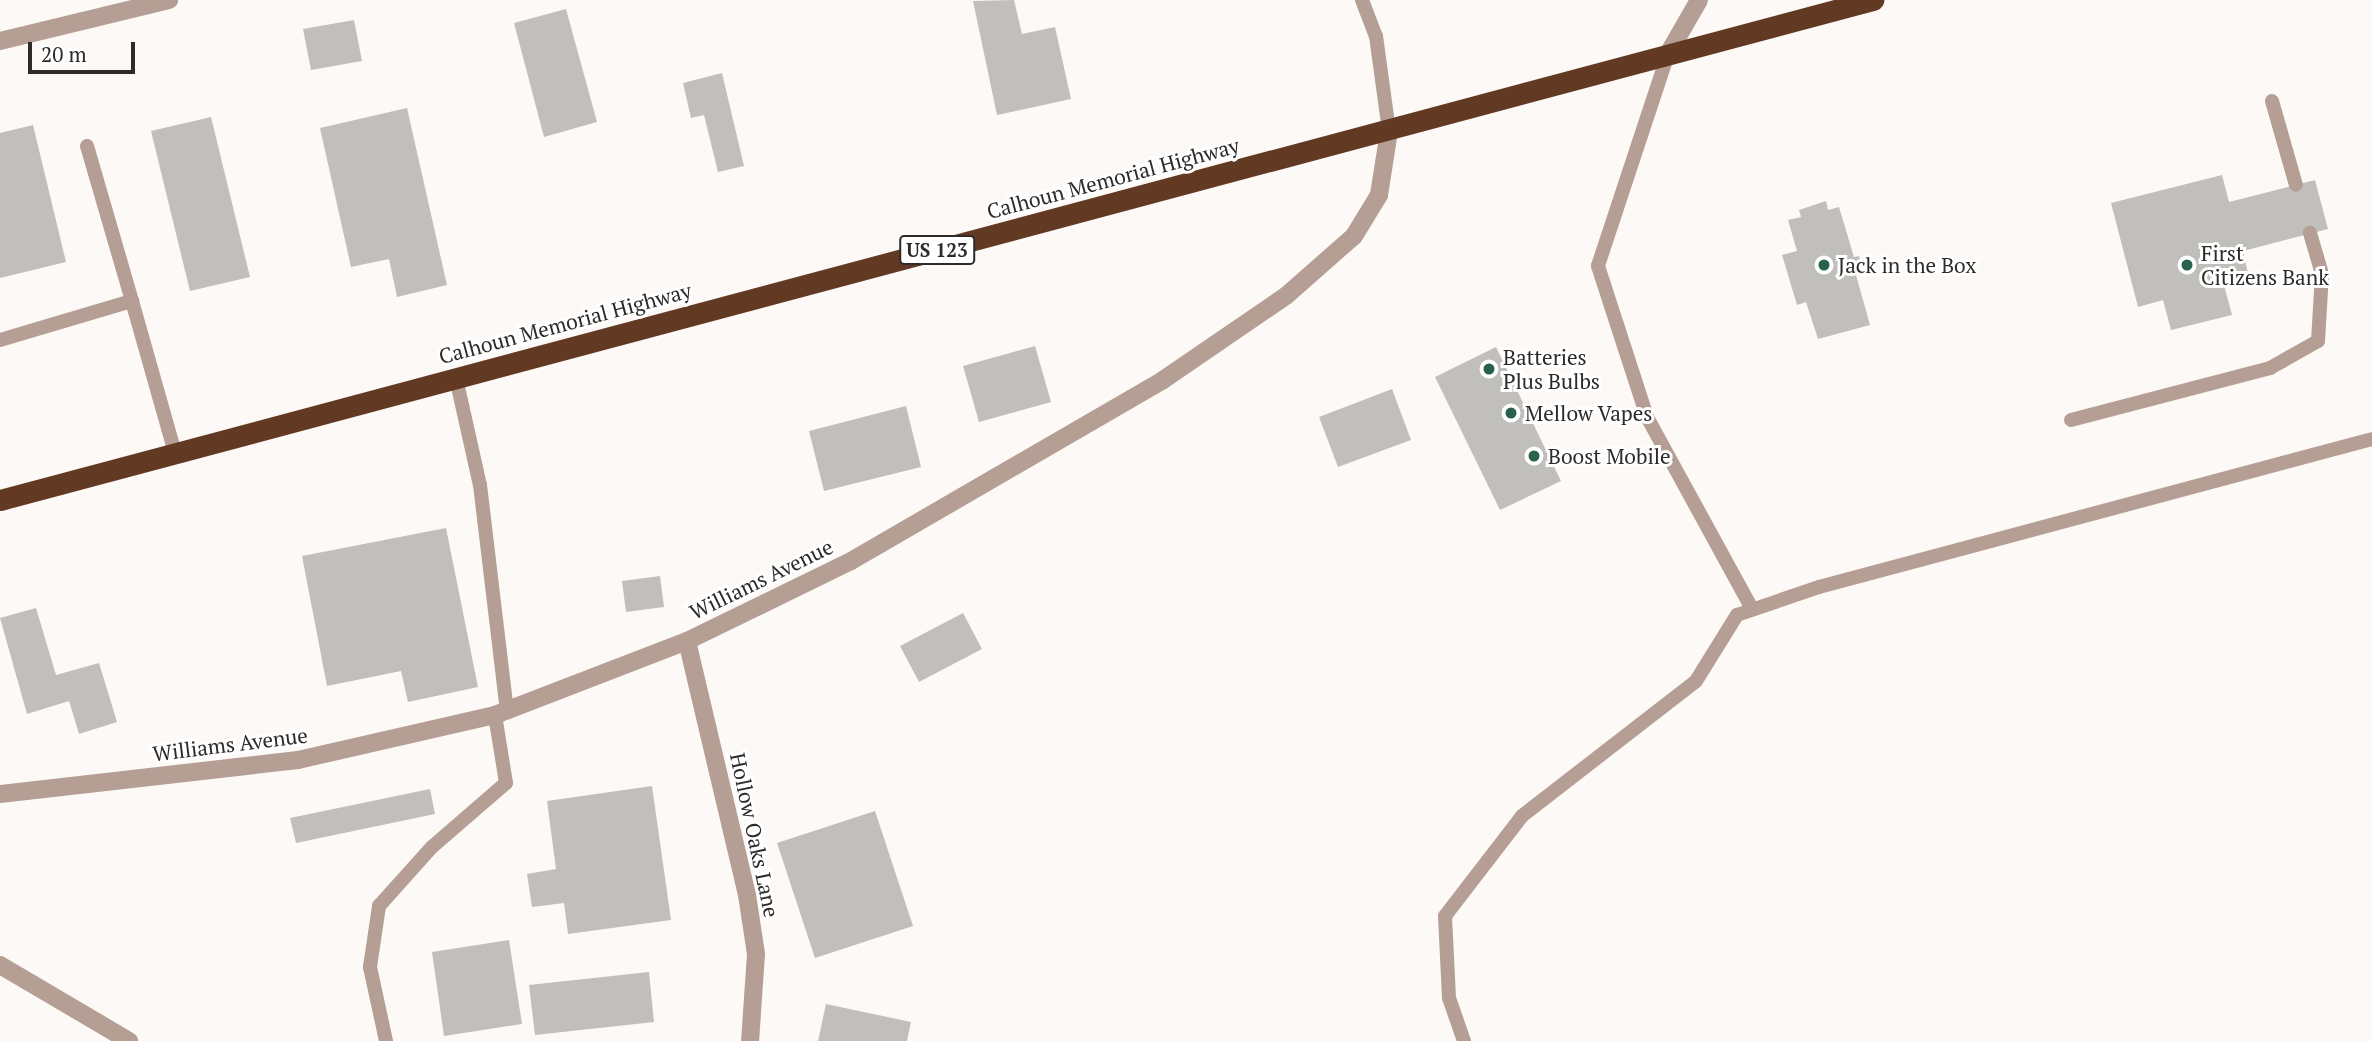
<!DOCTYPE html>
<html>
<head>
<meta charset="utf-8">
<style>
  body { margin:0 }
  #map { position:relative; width:2372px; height:1041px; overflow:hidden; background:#fdf9f6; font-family:"PT Serif",serif }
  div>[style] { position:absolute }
  .building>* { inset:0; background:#c1bfbb }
  .lane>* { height:14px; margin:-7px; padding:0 7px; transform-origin:7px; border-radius:7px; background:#b59e94 }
  .street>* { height:18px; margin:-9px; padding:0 9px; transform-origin:9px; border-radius:9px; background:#b59e94 }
  .highway>* { height:21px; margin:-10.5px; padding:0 10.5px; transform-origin:10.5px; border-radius:10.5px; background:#623923 }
  .dots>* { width:19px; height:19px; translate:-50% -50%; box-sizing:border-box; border:4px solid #fff; border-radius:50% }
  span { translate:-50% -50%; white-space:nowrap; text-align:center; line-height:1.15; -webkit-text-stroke:6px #fff; paint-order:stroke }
  .shield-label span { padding:2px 5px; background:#fff; border:2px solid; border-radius:5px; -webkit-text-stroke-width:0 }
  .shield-label { font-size:19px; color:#2c2b2a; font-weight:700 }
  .street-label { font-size:21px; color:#2c2b2a }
  .poi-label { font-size:21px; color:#2c2b2a }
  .left { translate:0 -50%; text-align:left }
  .scale { position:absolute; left:28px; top:42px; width:107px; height:32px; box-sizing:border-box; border:4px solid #2c2b2a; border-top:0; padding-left:9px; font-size:21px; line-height:24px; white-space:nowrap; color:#2c2b2a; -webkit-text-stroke:5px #fff; paint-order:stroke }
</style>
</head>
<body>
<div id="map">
  <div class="building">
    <div style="clip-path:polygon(1014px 0,1022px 34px,1055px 27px,1071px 99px,997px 115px,973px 1px)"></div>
    <div style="clip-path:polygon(566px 9px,597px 122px,544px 137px,514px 23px)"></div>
    <div style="clip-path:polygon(354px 20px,362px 61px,311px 70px,303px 29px)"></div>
    <div style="clip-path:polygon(722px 73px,744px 166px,718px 172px,704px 115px,691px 118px,683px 83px)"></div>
    <div style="clip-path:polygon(407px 108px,447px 285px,397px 297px,389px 259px,351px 267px,320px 128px)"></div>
    <div style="clip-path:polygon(211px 117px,250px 277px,190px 291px,151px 131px)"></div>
    <div style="clip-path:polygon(33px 125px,66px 262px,0 278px,0 133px)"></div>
    <div style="clip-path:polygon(2222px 175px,2229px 202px,2315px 180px,2328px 229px,2243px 251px,2249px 278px,2224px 285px,2232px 315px,2171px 330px,2163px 300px,2138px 307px,2111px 203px)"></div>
    <div style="clip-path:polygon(1826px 201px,1828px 210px,1839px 207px,1854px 257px,1859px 256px,1864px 273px,1856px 275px,1870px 325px,1818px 339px,1806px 302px,1797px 305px,1782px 255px,1797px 251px,1788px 220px,1801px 217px,1799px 210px)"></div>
    <div style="clip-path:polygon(1035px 346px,1051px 402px,979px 422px,963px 366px)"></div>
    <div style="clip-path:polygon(1496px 347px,1561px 481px,1500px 510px,1435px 377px)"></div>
    <div style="clip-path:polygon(1392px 389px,1411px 440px,1338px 467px,1319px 417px)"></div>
    <div style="clip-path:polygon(906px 406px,921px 467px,824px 491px,809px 431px)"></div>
    <div style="clip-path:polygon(446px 528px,478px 687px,408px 702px,401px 671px,327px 686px,302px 556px)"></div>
    <div style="clip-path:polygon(660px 576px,664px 607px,626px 612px,622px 581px)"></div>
    <div style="clip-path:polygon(36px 608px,56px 675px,99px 663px,117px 722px,79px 734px,69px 701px,27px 714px,0 618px)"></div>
    <div style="clip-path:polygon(963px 613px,982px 649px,919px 682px,900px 646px)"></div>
    <div style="clip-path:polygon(652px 786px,671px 920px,568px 934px,564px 903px,532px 907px,527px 874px,556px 869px,547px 801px)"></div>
    <div style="clip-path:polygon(430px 789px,435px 814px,296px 843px,290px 818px)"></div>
    <div style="clip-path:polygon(875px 811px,913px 926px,815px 958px,777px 843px)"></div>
    <div style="clip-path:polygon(509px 940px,522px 1024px,444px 1036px,432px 952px)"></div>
    <div style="clip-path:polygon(649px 972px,654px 1022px,535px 1035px,529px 985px)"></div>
    <div style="clip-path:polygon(826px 1004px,911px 1022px,907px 1041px,818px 1041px)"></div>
  </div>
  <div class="lane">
    <div style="left:1362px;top:0;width:39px;rotate:69deg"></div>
    <div style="left:1376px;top:36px;width:96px;rotate:82.2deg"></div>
    <div style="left:1668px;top:54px;width:223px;rotate:108.3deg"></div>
    <div style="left:1598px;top:266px;width:159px;rotate:72deg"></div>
    <div style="left:1647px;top:417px;width:219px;rotate:61.3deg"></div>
    <div style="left:2272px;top:101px;width:87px;rotate:74.1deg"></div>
    <div style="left:87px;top:146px;width:161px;rotate:73.8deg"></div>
    <div style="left:0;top:340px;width:138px;rotate:-16.5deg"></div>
    <div style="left:132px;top:301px;width:158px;rotate:74.2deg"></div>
    <div style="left:456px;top:378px;width:110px;rotate:77.4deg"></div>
    <div style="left:480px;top:485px;width:228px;rotate:83.2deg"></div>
    <div style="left:2071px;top:420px;width:206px;rotate:-14.6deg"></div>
    <div style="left:2270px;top:368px;width:55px;rotate:-29.4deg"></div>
    <div style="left:2318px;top:341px;width:67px;rotate:-86.6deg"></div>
    <div style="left:2322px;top:274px;width:43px;rotate:-106.3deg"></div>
    <div style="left:386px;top:1041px;width:76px;rotate:-102.2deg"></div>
    <div style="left:370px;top:967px;width:62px;rotate:-81.6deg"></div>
    <div style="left:379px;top:906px;width:79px;rotate:-48.1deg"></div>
    <div style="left:432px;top:847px;width:98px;rotate:-40.9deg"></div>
    <div style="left:506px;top:783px;width:69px;rotate:-99.2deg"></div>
    <div style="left:1464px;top:1041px;width:46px;rotate:-109.2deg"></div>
    <div style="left:1449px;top:998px;width:82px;rotate:-92.8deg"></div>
    <div style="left:1445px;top:916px;width:126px;rotate:-52.4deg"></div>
    <div style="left:1522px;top:816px;width:220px;rotate:-37.8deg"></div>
    <div style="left:1696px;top:681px;width:78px;rotate:-58.2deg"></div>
    <div style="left:1737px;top:615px;width:87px;rotate:-18.9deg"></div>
    <div style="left:1819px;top:587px;width:572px;rotate:-14.98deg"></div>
  </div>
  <div class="street">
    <div style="left:0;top:41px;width:174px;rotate:-13.6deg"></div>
    <div style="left:1668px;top:54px;width:62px;rotate:-60.1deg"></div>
    <div style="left:687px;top:641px;width:261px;rotate:76.7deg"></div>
    <div style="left:747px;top:895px;width:60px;rotate:81.3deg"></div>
    <div style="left:756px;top:954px;width:87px;rotate:93.9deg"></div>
    <div style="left:0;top:794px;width:300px;rotate:-6.5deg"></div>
    <div style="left:298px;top:760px;width:202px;rotate:-12.9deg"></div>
    <div style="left:495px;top:715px;width:206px;rotate:-21.1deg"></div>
    <div style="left:687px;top:641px;width:182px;rotate:-26deg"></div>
    <div style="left:851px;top:561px;width:361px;rotate:-30.1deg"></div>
    <div style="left:1163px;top:380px;width:150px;rotate:-34.4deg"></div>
    <div style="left:1287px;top:295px;width:89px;rotate:-41.4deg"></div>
    <div style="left:1354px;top:236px;width:48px;rotate:-58.6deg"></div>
    <div style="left:1379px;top:195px;width:65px;rotate:-81.1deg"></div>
    <div style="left:0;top:965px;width:150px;rotate:30.5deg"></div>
  </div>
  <div class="highway">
    <div style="left:0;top:500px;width:1939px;rotate:-14.95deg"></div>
  </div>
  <div class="dots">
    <div style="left:1824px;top:265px;background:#28624c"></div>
    <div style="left:2187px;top:265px;background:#28624c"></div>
    <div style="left:1489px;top:369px;background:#28624c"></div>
    <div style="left:1511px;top:413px;background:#28624c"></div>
    <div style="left:1534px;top:456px;background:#28624c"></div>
  </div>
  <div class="shield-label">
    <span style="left:937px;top:250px">US 123</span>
  </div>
  <div class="street-label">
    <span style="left:1113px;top:178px;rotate:-15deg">Calhoun Memorial Highway</span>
    <span style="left:565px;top:323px;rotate:-15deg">Calhoun Memorial Highway</span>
    <span style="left:761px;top:579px;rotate:-26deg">Williams Avenue</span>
    <span style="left:230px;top:744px;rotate:-7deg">Williams Avenue</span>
    <span style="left:755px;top:835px;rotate:78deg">Hollow Oaks Lane</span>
  </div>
  <div class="poi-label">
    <span class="left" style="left:2201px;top:265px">First<br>Citizens Bank</span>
    <span class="left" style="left:1838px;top:265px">Jack in the Box</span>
    <span class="left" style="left:1503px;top:369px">Batteries<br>Plus Bulbs</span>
    <span class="left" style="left:1525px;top:413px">Mellow Vapes</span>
    <span class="left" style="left:1548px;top:456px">Boost Mobile</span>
  </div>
  <div class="scale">20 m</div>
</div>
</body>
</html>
